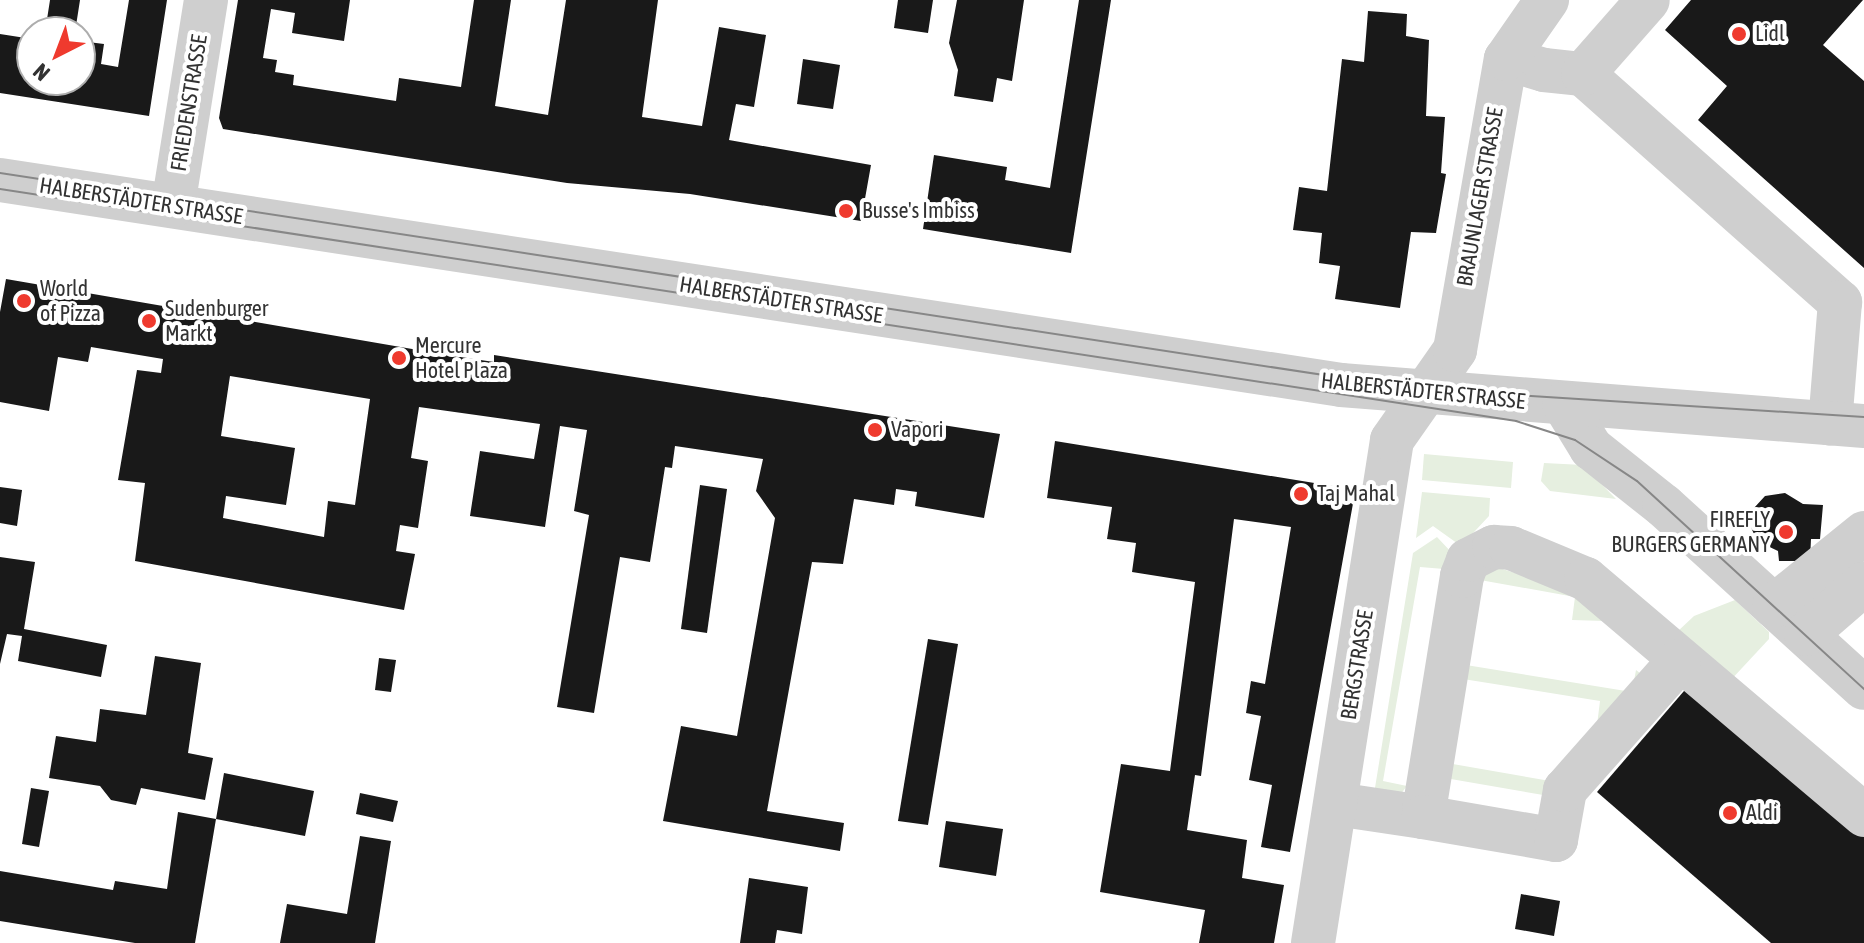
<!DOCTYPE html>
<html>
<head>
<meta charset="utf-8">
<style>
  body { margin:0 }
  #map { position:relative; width:1864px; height:943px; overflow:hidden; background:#fff; font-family:"Asap Condensed",sans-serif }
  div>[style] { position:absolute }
  .green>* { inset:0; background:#e6efe0 }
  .building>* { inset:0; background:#191919 }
  .minor>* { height:44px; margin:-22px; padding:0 22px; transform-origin:22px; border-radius:22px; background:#cfcfcf }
  .tram>* { height:2px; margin:-1px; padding:0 1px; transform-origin:1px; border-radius:1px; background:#878787 }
  .dots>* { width:22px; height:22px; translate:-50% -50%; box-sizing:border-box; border:4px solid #fff; border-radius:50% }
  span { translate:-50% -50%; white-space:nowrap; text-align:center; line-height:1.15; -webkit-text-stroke:8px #fff; paint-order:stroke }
  .poi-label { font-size:22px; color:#323232 }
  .left { translate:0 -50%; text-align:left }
  .right { translate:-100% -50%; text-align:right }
  .street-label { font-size:22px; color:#323232 }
  .north { position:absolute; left:16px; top:16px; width:80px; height:80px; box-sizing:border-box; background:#fff; border:2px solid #adadad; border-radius:50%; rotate:222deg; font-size:22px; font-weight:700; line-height:32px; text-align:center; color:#323232 }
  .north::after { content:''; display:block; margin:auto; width:28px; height:36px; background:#ef3a2e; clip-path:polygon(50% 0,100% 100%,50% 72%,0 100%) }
</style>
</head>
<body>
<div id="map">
  <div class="green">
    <div style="clip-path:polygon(1424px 454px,1513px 462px,1511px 488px,1422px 480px)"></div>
    <div style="clip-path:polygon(1544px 463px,1583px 465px,1616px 499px,1550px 491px,1541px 481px)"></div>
    <div style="clip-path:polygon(1422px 492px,1490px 498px,1489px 516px,1461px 546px,1433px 526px,1416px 538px)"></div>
    <div style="clip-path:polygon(1437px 537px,1453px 554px,1444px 569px,1420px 567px,1383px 781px,1407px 786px,1400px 795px,1374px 794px,1413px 553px)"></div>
    <div style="clip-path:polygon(1493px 566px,1575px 592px,1605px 621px,1572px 620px,1575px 597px,1480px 580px)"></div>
    <div style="clip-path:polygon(1735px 600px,1769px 632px,1769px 639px,1729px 682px,1677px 632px,1694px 616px)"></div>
    <div style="clip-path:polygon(1466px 665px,1632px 692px,1636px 670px,1645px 677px,1607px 723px,1597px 725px,1600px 701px,1463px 679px)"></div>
    <div style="clip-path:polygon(1562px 760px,1568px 760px,1555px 797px,1445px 778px,1447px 763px,1556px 782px)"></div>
  </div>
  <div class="building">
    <div style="clip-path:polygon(50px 0,80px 0,75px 32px,45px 32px)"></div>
    <div style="clip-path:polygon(129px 0,167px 0,149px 116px,0 93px,0 34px,32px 39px,32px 80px,80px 80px,80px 41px,104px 44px,101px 64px,118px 67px)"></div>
    <div style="clip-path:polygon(238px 0,350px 0,344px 41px,292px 33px,295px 13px,271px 9px,263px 58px,277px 60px,275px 72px,294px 75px,293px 85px,396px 101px,399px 78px,461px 87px,474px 0,511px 0,495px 106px,548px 115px,566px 0,658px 0,642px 117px,702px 126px,719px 27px,766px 35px,754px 107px,736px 104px,729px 140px,871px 165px,861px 221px,690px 194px,567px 183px,223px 129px,219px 118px)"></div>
    <div style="clip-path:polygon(898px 0,933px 0,928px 33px,894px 28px)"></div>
    <div style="clip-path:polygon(957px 0,1024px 0,1012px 81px,997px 78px,993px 102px,954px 96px,958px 70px,949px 43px)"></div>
    <div style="clip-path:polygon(1079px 0,1111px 0,1071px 253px,923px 229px,934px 155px,1007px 167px,1005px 180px,1050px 188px)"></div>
    <div style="clip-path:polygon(1691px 0,1863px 0,1823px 45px,1864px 81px,1864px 268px,1698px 120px,1727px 86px,1665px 30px)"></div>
    <div style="clip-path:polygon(1368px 11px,1407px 14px,1406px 36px,1429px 40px,1426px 116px,1445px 117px,1441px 173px,1446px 174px,1436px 233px,1411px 232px,1400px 308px,1335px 299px,1340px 266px,1319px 263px,1322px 233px,1293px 230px,1299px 187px,1327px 191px,1342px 59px,1364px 62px)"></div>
    <div style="clip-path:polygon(803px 59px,840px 65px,833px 109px,797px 104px)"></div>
    <div style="clip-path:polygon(evenodd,6px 279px,447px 355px,494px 362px,494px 355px,1000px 434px,984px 518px,915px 506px,917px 492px,896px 489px,894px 505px,854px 499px,843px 564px,812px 562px,767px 811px,844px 823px,840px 851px,663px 821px,681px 726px,737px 736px,775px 518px,756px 491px,763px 459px,675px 446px,672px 468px,665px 467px,650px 562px,620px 557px,594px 713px,557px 707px,589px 515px,574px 511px,587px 430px,560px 426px,545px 527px,470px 516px,480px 451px,534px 459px,540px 424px,419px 407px,411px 458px,428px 461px,418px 528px,400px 525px,396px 551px,415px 554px,404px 610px,135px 561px,145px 483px,118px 480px,137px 370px,161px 373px,163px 359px,91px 347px,88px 362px,58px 357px,49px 411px,0 402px,0 312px,6px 279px,230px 376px,370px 399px,355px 505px,328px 501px,324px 537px,223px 518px,226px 496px,286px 505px,295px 448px,221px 436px,230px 376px)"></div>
    <div style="clip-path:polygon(1055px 441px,1345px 488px,1354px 498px,1290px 852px,1261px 847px,1272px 785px,1249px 780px,1261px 716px,1246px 713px,1251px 681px,1265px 684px,1291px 527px,1234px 519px,1201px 776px,1195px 775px,1187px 830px,1247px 840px,1242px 878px,1284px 885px,1274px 943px,1199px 943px,1205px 910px,1100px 892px,1121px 764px,1170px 771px,1195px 582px,1132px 572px,1136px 543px,1107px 539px,1112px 507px,1047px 498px)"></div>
    <div style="clip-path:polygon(700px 485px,727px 489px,707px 633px,681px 629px)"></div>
    <div style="clip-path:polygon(0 487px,22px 490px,17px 526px,0 523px)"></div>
    <div style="clip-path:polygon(1785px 493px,1803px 504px,1823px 505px,1820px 539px,1811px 539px,1810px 561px,1779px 561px,1778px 551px,1757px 541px,1750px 525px,1754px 508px,1765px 496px)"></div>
    <div style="clip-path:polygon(0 557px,35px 562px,24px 629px,107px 645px,101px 677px,18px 661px,22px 636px,7px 634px,0 664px)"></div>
    <div style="clip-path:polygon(928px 639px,958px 644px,928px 825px,898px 821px)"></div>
    <div style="clip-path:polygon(155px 656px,201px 663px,188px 753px,213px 758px,205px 800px,141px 788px,136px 805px,111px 800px,100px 786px,49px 778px,56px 736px,96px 742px,100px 709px,146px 715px)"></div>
    <div style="clip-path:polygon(379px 658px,396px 660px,391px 692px,375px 690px)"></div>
    <div style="clip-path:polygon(1690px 684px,1864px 834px,1864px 943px,1771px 943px,1597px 792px)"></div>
    <div style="clip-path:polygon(224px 773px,314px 791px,305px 836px,216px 819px,195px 943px,135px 943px,0 921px,0 871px,113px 890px,115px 881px,167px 889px,178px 812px,216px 819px)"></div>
    <div style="clip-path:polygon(31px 788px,49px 791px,39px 847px,22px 844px)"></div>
    <div style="clip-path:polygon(360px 793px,398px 801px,393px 822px,356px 814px)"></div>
    <div style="clip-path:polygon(946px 821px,1003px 829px,996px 876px,939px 867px)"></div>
    <div style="clip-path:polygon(360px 836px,391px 841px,375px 943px,280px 943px,287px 904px,347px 914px)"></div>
    <div style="clip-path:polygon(749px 878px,808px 887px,802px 934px,777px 930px,775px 943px,740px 943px)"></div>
    <div style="clip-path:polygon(1521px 894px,1560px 901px,1554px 936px,1515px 929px)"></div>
  </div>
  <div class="minor">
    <div style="left:1506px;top:59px;width:40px;rotate:16deg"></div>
    <div style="left:1544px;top:70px;width:39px;rotate:6deg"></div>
    <div style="left:1583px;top:74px;width:344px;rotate:41.6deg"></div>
    <div style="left:1840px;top:302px;width:122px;rotate:94.7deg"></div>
    <div style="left:1583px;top:74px;width:98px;rotate:-48.7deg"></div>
    <div style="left:0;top:180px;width:1357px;rotate:8.69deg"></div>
    <div style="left:1341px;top:385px;width:525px;rotate:4.48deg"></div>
    <div style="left:173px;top:206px;width:209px;rotate:-80.9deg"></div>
    <div style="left:1564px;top:404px;width:52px;rotate:58.5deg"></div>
    <div style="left:1591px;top:448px;width:93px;rotate:38.5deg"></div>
    <div style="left:1664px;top:506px;width:270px;rotate:42.3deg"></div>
    <div style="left:1774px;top:606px;width:116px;rotate:-39deg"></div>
    <div style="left:1806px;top:634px;width:77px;rotate:-40.8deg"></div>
    <div style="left:1336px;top:804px;width:88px;rotate:8.5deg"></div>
    <div style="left:1423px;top:817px;width:244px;rotate:-80.8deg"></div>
    <div style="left:1462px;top:576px;width:17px;rotate:-69deg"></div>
    <div style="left:1468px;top:560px;width:29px;rotate:-27deg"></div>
    <div style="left:1494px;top:547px;width:17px;rotate:3deg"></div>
    <div style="left:1511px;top:548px;width:81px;rotate:22.5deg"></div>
    <div style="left:1586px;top:579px;width:365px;rotate:40.3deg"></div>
    <div style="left:1423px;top:817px;width:135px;rotate:9.8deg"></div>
    <div style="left:1556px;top:840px;width:51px;rotate:-79.8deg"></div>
    <div style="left:1565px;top:790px;width:172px;rotate:-48.5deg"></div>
    <div style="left:1313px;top:943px;width:509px;rotate:-81.07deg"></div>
    <div style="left:1392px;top:440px;width:110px;rotate:-55deg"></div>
    <div style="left:1455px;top:350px;width:295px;rotate:-80.1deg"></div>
    <div style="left:1506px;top:59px;width:72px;rotate:-55.2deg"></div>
  </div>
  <div class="tram">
    <div style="left:0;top:173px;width:1359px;rotate:8.68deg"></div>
    <div style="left:1343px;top:378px;width:189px;rotate:5.5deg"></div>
    <div style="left:1531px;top:396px;width:334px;rotate:3.6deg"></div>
    <div style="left:0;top:189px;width:1534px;rotate:8.7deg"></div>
    <div style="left:1516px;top:421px;width:62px;rotate:17.9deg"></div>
    <div style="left:1575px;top:440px;width:74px;rotate:33.5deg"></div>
    <div style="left:1637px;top:481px;width:308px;rotate:42.5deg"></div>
  </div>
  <div class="dots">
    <div style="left:1739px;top:34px;background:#ef3a2e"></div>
    <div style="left:846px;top:211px;background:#ef3a2e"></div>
    <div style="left:24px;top:301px;background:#ef3a2e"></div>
    <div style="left:149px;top:321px;background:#ef3a2e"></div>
    <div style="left:399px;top:358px;background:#ef3a2e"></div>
    <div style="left:875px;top:430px;background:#ef3a2e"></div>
    <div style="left:1301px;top:494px;background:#ef3a2e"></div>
    <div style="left:1786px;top:532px;background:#ef3a2e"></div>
    <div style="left:1730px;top:813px;background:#ef3a2e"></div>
  </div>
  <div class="poi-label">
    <span class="left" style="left:1755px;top:34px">Lidl</span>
    <span class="left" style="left:862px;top:211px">Busse's Imbiss</span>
    <span class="left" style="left:40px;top:301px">World<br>of Pizza</span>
    <span class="left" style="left:165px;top:321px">Sudenburger<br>Markt</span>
    <span class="left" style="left:415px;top:358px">Mercure<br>Hotel Plaza</span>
    <span class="left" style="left:891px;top:430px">Vapori</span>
    <span class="left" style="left:1317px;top:494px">Taj Mahal</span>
    <span class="right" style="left:1770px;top:532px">FIREFLY<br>BURGERS GERMANY</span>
    <span class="left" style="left:1746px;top:813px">Aldi</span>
  </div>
  <div class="street-label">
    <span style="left:189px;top:103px;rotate:-81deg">FRIEDENSTRASSE</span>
    <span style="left:1480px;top:197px;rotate:-80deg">BRAUNLAGER STRASSE</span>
    <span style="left:141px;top:201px;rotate:9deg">HALBERSTÄDTER STRASSE</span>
    <span style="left:781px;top:300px;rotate:9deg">HALBERSTÄDTER STRASSE</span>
    <span style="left:1423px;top:391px;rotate:6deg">HALBERSTÄDTER STRASSE</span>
    <span style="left:1357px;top:665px;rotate:-81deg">BERGSTRASSE</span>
  </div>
  <div class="north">N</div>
</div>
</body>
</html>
